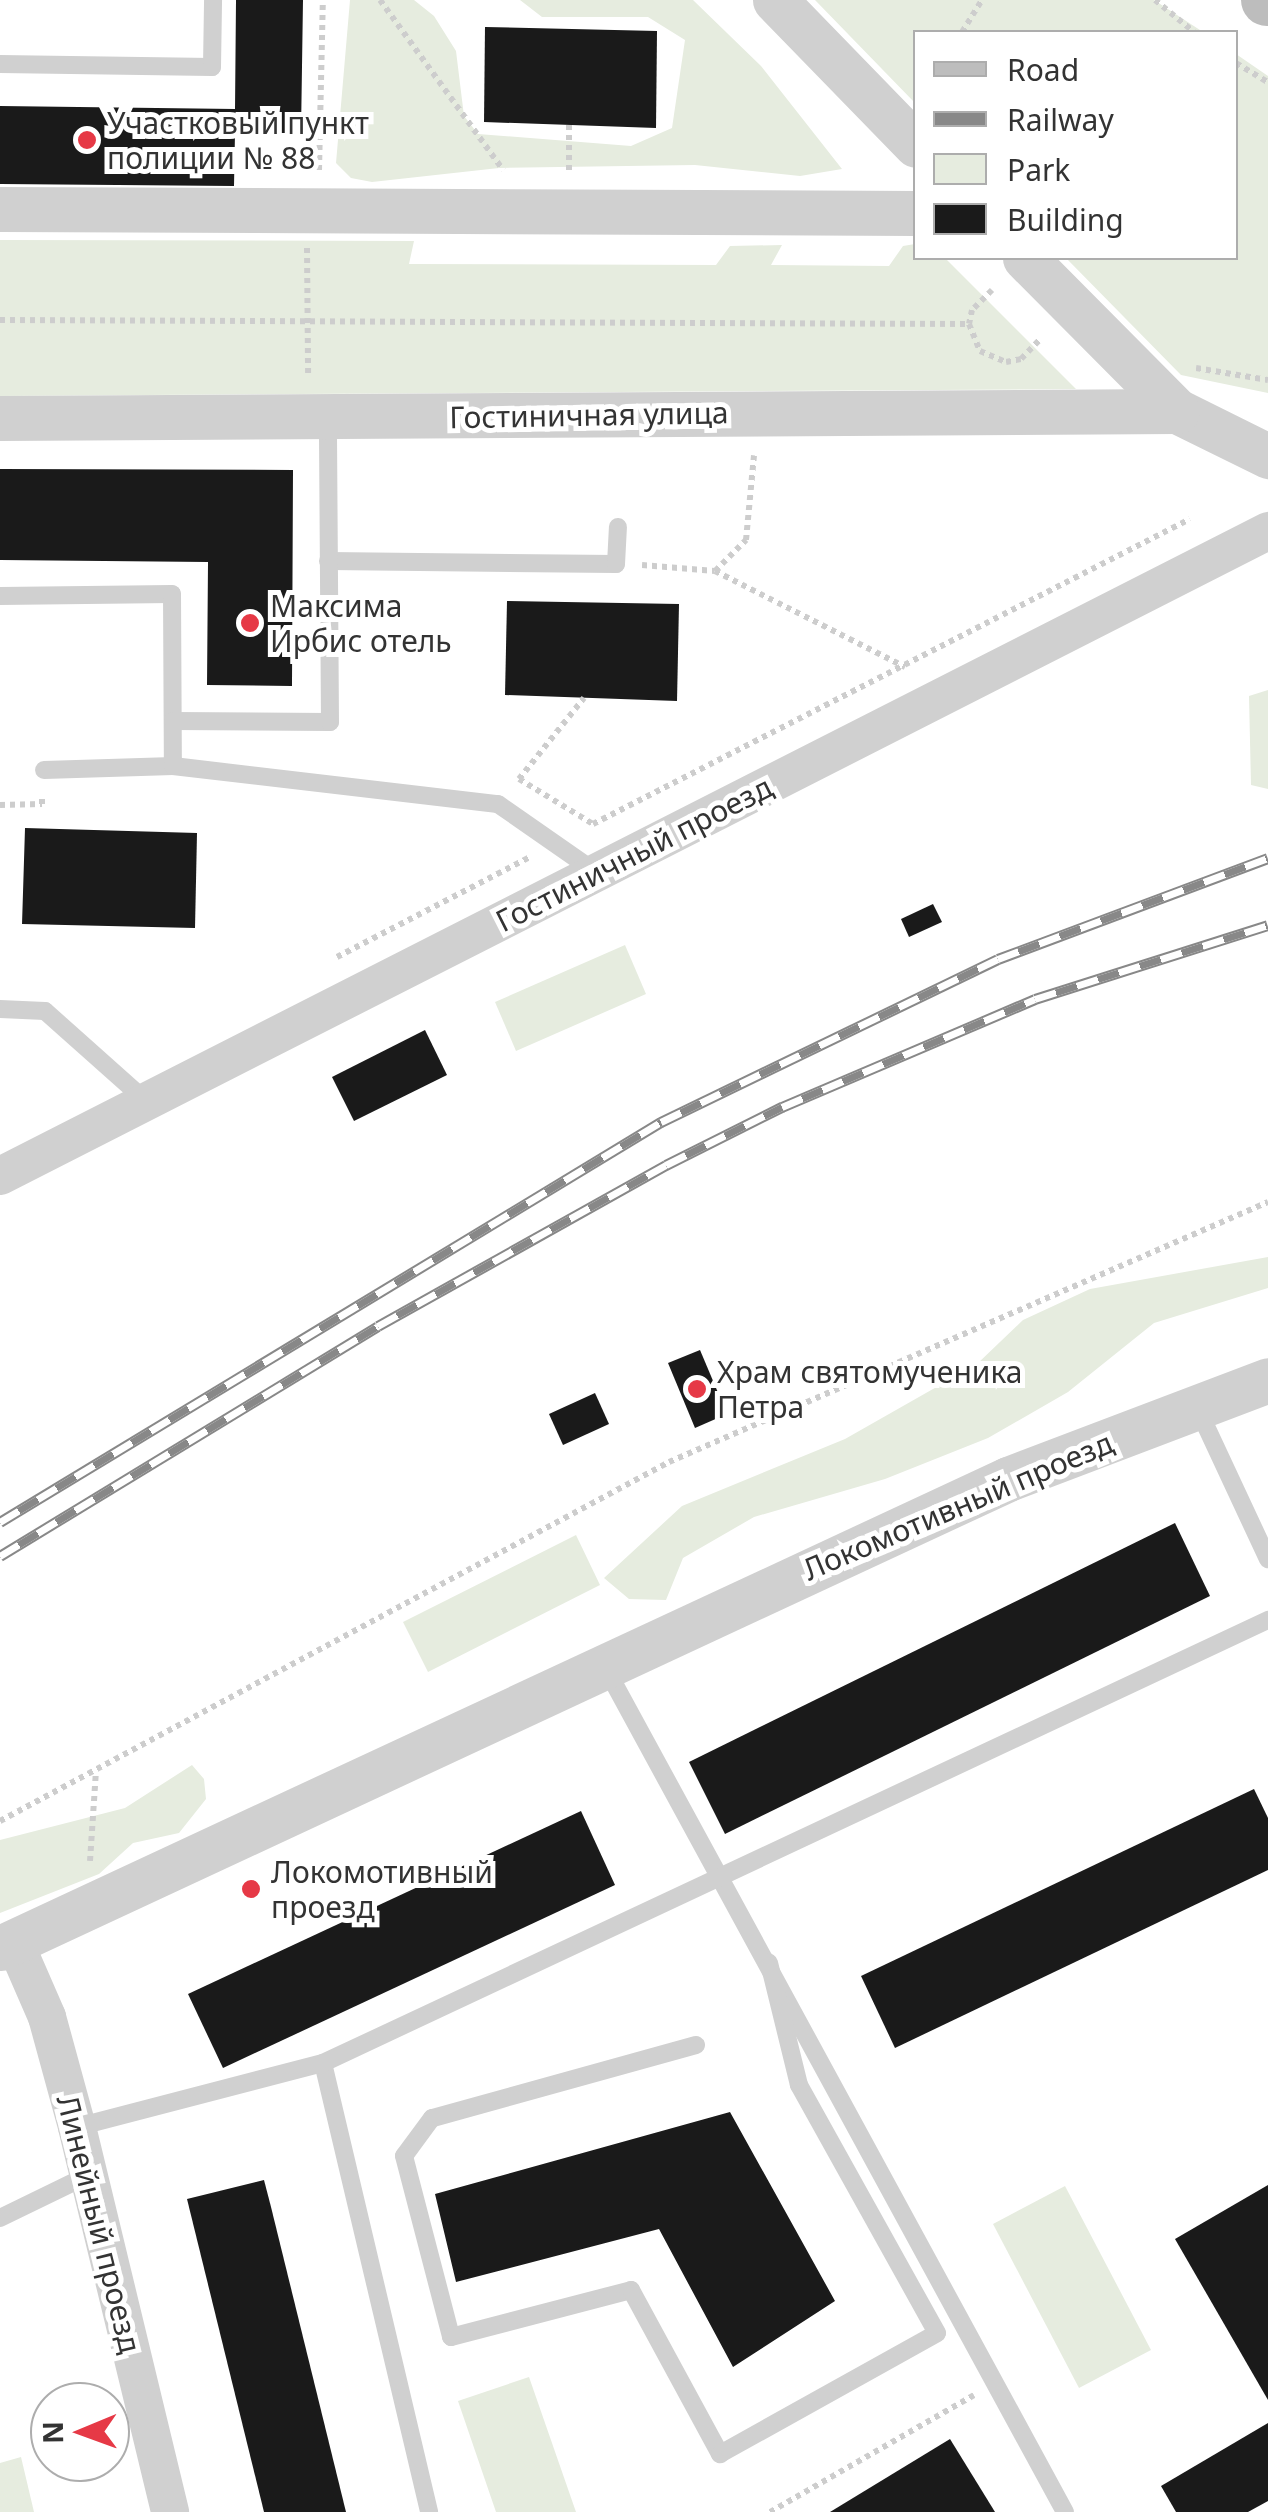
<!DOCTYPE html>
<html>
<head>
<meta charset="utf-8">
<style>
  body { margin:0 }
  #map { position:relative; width:1268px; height:2512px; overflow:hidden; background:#fff; font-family:"Noto Sans",sans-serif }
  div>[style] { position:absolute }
  .green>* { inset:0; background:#e6ecdf }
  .building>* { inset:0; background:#1a1a1a }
  .path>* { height:6px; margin-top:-3px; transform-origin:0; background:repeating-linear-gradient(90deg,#cdcdcd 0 5px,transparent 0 10px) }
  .service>* { height:18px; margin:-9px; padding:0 9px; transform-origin:9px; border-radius:9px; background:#d0d0d0 }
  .minor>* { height:38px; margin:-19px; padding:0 19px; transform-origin:19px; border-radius:19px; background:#d0d0d0 }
  .tertiary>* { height:45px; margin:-22.5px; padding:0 22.5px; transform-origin:22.5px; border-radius:22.5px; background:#d0d0d0 }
  .secondary>* { height:52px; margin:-26px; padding:0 26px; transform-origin:26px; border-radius:26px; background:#bdbdbd }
  .rail>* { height:11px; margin-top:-5.5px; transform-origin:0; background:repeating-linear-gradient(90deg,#fff 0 22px,#888 0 44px); box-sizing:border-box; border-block:2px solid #888 }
  .dots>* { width:28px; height:28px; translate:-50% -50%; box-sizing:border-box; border:5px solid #fff; border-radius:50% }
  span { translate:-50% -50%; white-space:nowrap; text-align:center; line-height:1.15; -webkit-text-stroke:10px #fff; paint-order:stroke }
  .poi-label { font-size:30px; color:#333 }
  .left { translate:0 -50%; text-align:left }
  .street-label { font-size:30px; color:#333 }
  .legend { position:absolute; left:913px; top:30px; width:325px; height:230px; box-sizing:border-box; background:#fff; border:2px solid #adadad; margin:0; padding:12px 18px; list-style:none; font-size:30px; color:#333 }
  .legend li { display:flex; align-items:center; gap:20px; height:50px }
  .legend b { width:50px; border:2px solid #adadad }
  .north { position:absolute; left:30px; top:2382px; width:100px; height:100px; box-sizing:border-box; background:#fff; border:2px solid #adadad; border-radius:50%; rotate:269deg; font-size:28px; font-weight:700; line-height:40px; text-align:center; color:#333 }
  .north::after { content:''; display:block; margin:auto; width:35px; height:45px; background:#e63946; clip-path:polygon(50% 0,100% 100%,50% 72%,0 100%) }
</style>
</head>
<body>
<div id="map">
  <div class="green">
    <div style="clip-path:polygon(350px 0,414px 0,434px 16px,456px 51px,464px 116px,478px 134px,631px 146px,672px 128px,685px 40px,648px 17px,542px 17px,520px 0,693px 0,761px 66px,842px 169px,800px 176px,695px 165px,499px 168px,372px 182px,351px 178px,336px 163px)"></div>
    <div style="clip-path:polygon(815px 0,1154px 0,1203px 32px,916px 32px,915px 103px)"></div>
    <div style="clip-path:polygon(1236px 54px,1268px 76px,1268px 393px,1181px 375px,1066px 258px,1236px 258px)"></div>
    <div style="clip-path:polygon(0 240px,414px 241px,409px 264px,716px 265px,730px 246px,782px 245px,771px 265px,889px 266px,903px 246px,915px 244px,916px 258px,945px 258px,1076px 389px,0 396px)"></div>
    <div style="clip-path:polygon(1268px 690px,1268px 789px,1251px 785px,1249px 696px)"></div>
    <div style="clip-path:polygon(625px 945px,646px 994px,516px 1051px,495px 1002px)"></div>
    <div style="clip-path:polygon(1268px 1257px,1268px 1288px,1154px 1323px,1068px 1392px,988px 1438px,885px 1479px,754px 1517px,683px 1558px,666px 1600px,629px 1599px,604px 1578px,682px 1506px,845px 1439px,977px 1364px,1023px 1320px,1090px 1289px)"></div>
    <div style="clip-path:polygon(576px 1535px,600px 1585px,428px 1672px,403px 1622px)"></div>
    <div style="clip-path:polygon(192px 1765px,204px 1779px,206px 1799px,179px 1833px,133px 1843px,99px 1874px,0 1913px,0 1840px,125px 1808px)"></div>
    <div style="clip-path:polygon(1065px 2186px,1151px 2350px,1079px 2388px,993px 2224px)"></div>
    <div style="clip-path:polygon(529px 2377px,576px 2512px,496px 2512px,458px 2401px)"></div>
    <div style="clip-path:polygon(21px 2457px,34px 2512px,0 2512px,0 2463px)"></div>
  </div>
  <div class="building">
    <div style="clip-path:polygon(236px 0,303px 0,301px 133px,235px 133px,234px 186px,0 184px,0 106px,235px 109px)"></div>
    <div style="clip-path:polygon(485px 27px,657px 31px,656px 128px,484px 122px)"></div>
    <div style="clip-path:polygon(0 469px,293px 470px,292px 686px,207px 685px,208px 562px,0 560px)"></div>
    <div style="clip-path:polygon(507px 601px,679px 604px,677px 701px,505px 695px)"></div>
    <div style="clip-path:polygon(25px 828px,197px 833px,195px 928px,22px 924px)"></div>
    <div style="clip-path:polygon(933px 904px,942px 922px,909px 937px,901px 919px)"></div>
    <div style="clip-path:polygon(425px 1030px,447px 1075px,354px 1121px,332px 1077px)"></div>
    <div style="clip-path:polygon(700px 1350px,727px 1414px,695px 1428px,668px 1363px)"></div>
    <div style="clip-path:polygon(595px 1393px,609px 1424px,563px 1445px,549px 1414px)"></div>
    <div style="clip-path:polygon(1175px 1523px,1210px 1596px,725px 1834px,689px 1762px)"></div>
    <div style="clip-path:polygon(1254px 1789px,1268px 1818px,1268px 1870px,895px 2048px,861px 1976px)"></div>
    <div style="clip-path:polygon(581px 1811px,615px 1885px,223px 2068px,188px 1994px)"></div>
    <div style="clip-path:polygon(730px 2112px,835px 2301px,733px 2367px,659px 2229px,456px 2282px,435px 2194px)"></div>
    <div style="clip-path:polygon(264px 2180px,271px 2207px,346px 2512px,264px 2512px,187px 2199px)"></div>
    <div style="clip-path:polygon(1268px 2185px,1268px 2400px,1175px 2239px)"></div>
    <div style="clip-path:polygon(1268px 2423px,1268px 2501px,1248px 2512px,1176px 2512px,1161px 2486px)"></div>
    <div style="clip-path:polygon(950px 2439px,995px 2512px,830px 2512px)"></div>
  </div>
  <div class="path">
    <div style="left:380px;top:0;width:210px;rotate:54.1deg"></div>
    <div style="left:1155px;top:0;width:50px;rotate:39.4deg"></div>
    <div style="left:962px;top:32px;width:38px;rotate:-58deg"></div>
    <div style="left:1236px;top:63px;width:37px;rotate:31deg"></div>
    <div style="left:319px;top:170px;width:170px;rotate:-88.7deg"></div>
    <div style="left:569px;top:170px;width:45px;rotate:-90deg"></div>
    <div style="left:307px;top:248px;width:127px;rotate:89.5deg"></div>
    <div style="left:992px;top:290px;width:28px;rotate:135deg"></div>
    <div style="left:972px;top:310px;width:14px;rotate:102deg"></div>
    <div style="left:969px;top:324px;width:29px;rotate:68deg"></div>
    <div style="left:980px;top:351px;width:28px;rotate:23deg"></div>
    <div style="left:1006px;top:362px;width:15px;rotate:-11deg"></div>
    <div style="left:1021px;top:359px;width:28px;rotate:-46deg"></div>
    <div style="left:0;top:320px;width:969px;rotate:0.24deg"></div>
    <div style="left:1196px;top:368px;width:73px;rotate:9.5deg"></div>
    <div style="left:642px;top:565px;width:73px;rotate:4.7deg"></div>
    <div style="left:715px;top:571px;width:213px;rotate:26.8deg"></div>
    <div style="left:715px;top:571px;width:44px;rotate:-45deg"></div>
    <div style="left:746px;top:540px;width:85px;rotate:-84.6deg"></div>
    <div style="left:519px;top:779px;width:87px;rotate:31.3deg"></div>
    <div style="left:593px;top:824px;width:670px;rotate:-27.06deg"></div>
    <div style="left:519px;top:779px;width:104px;rotate:-51.3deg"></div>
    <div style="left:0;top:805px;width:42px;rotate:-1.4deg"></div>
    <div style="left:42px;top:804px;width:7px;rotate:-90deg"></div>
    <div style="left:337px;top:957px;width:217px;rotate:-27.4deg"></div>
    <div style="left:0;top:1821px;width:759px;rotate:-28.22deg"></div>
    <div style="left:669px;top:1462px;width:653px;rotate:-23.46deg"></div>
    <div style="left:90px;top:1861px;width:90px;rotate:-86.2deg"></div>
    <div style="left:770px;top:2512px;width:235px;rotate:-29.8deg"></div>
  </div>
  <div class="service">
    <div style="left:0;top:64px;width:212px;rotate:0.8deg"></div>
    <div style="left:212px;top:67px;width:67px;rotate:-89.1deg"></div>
    <div style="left:328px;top:561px;width:288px;rotate:0.6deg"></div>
    <div style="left:616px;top:564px;width:37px;rotate:-87deg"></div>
    <div style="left:0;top:596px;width:172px;rotate:-0.7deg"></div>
    <div style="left:172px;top:594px;width:172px;rotate:89.7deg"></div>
    <div style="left:173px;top:766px;width:129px;rotate:178.2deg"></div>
    <div style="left:173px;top:721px;width:157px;rotate:0.4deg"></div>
    <div style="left:330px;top:722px;width:303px;rotate:-90.4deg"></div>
    <div style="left:173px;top:766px;width:327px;rotate:6.7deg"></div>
    <div style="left:498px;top:804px;width:121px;rotate:34.9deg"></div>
    <div style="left:0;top:1009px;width:45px;rotate:2.5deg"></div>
    <div style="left:45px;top:1011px;width:134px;rotate:41.7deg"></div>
    <div style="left:1197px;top:1407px;width:168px;rotate:65deg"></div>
    <div style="left:604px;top:1665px;width:964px;rotate:61.44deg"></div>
    <div style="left:696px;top:2045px;width:274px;rotate:164.5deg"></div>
    <div style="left:432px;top:2118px;width:47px;rotate:126.4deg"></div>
    <div style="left:404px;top:2156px;width:187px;rotate:75.4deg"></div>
    <div style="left:451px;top:2337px;width:186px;rotate:-14.6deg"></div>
    <div style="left:631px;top:2290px;width:187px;rotate:61.5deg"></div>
    <div style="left:720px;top:2454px;width:248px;rotate:-29.1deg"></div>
    <div style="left:937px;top:2333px;width:284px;rotate:-119.1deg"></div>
    <div style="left:799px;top:2085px;width:126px;rotate:-103.8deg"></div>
    <div style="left:323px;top:2063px;width:461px;rotate:76.7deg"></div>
    <div style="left:77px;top:2127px;width:254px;rotate:-14.6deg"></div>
    <div style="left:323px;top:2063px;width:1044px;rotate:-25.12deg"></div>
    <div style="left:0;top:2218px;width:98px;rotate:-26deg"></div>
  </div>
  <div class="minor">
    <div style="left:0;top:1176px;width:1423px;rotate:-26.96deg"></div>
    <div style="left:14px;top:1941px;width:83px;rotate:66.5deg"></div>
    <div style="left:47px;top:2017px;width:114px;rotate:74.7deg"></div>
    <div style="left:77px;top:2127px;width:396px;rotate:76.4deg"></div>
  </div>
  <div class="tertiary">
    <div style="left:775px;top:0;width:202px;rotate:45.8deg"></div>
    <div style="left:0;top:209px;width:916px;rotate:0.25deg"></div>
    <div style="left:1025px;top:258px;width:216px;rotate:45.2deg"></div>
    <div style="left:1177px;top:411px;width:102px;rotate:26.3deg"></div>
    <div style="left:0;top:418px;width:1177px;rotate:-0.34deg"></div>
    <div style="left:0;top:1948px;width:1112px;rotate:-24.95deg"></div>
    <div style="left:1008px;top:1479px;width:278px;rotate:-20.8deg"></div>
  </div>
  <div class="secondary">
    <div style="left:1267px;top:0;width:1px"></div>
  </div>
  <div class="rail">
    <div style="left:0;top:1522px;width:773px;rotate:-31.18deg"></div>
    <div style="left:661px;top:1122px;width:374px;rotate:-25.8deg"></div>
    <div style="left:998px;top:959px;width:288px;rotate:-20.5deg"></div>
    <div style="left:0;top:1556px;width:442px;rotate:-31.3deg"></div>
    <div style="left:378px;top:1326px;width:330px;rotate:-29.2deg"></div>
    <div style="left:666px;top:1165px;width:130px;rotate:-26.6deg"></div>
    <div style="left:782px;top:1107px;width:275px;rotate:-23.1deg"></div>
    <div style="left:1035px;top:999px;width:244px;rotate:-17.6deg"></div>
  </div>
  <div class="dots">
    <div style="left:87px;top:140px;background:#e63946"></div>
    <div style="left:250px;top:623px;background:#e63946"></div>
    <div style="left:697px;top:1389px;background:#e63946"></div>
    <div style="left:251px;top:1889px;background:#e63946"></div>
  </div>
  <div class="poi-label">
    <span class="left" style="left:107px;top:140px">Участковый пункт<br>полиции № 88</span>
    <span class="left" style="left:270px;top:623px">Максима<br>Ирбис отель</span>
    <span class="left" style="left:717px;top:1389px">Храм святомученика<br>Петра</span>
    <span class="left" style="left:271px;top:1889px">Локомотивный<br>проезд</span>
  </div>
  <div class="street-label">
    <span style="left:589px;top:415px;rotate:-1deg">Гостиничная улица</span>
    <span style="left:634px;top:854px;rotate:-27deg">Гостиничный проезд</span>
    <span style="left:958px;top:1506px;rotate:-23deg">Локомотивный проезд</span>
    <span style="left:99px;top:2224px;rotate:76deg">Линейный проезд</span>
  </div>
  <ul class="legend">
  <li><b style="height:12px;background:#bdbdbd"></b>Road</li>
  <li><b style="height:12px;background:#888"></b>Railway</li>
  <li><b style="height:28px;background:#e6ecdf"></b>Park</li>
  <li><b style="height:28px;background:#1a1a1a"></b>Building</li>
  </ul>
  <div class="north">N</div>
</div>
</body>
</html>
